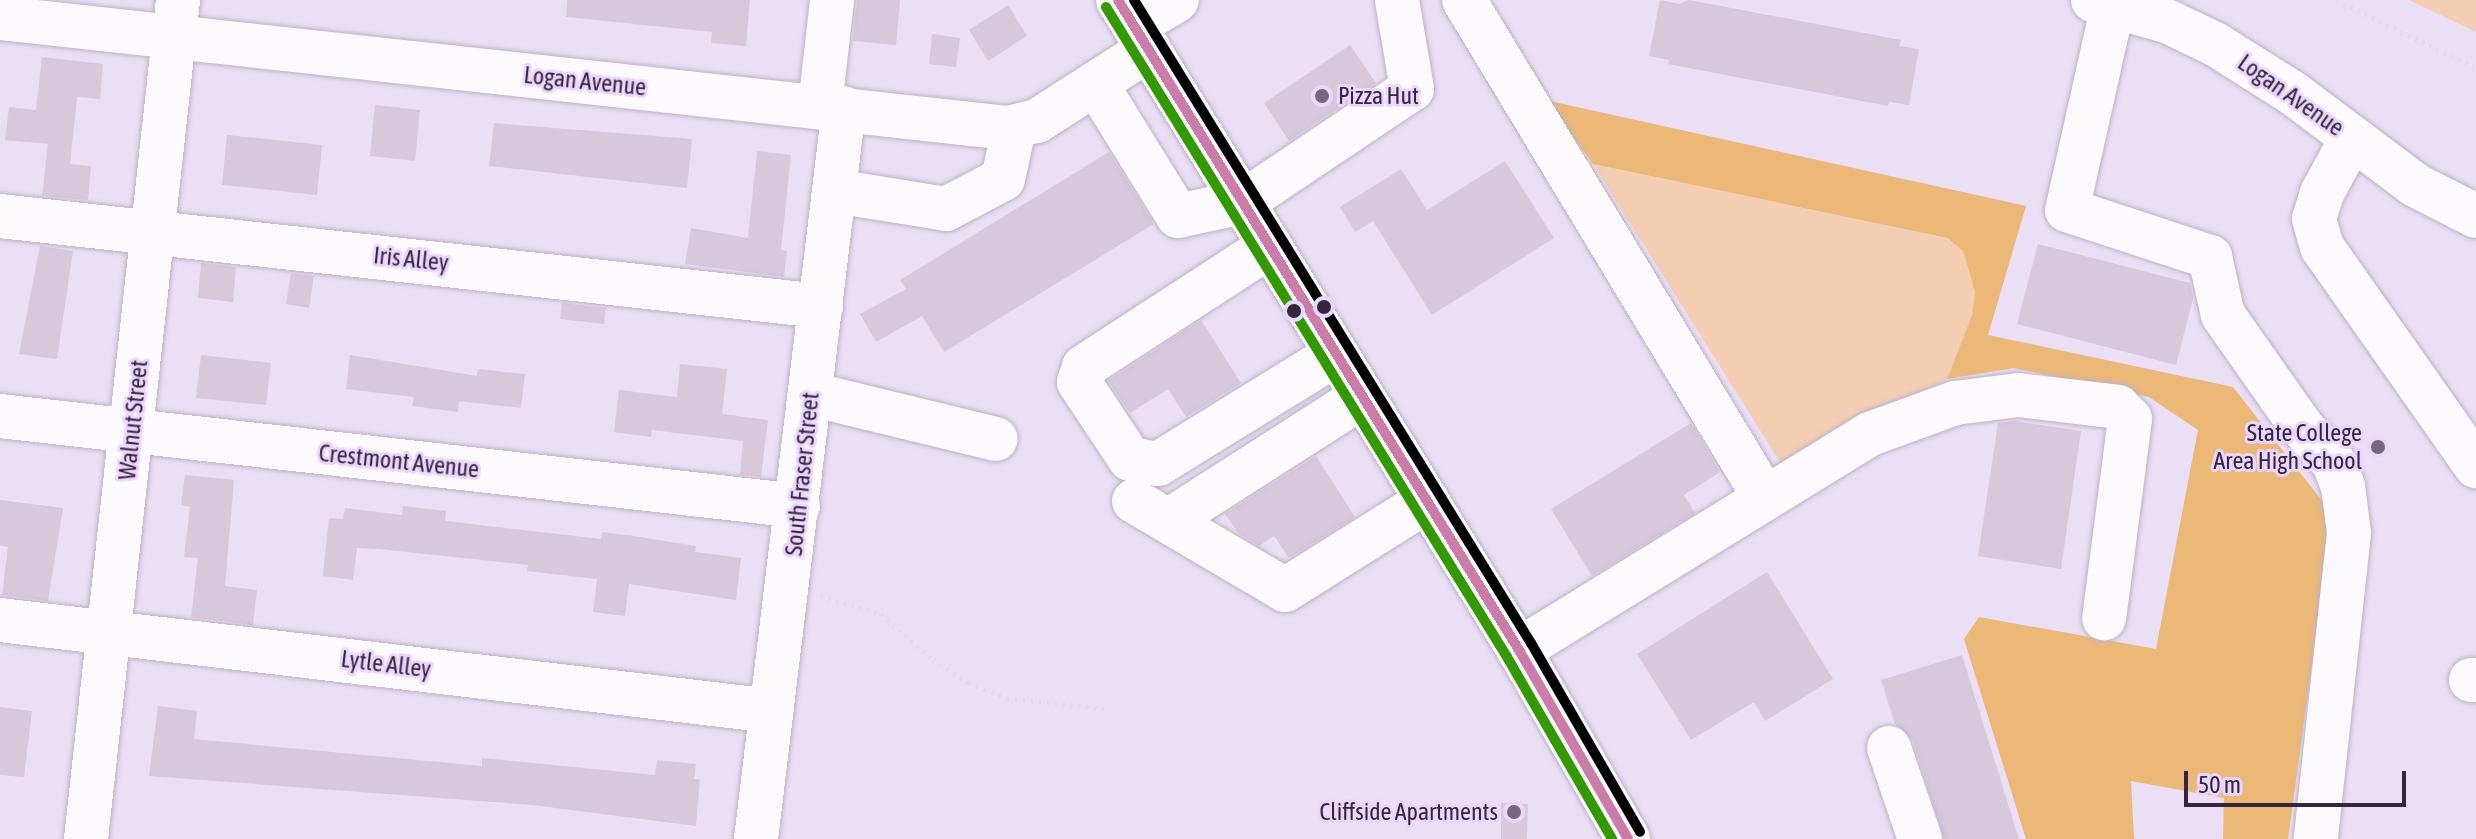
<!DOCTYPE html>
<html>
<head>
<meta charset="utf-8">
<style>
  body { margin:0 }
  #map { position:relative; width:2476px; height:839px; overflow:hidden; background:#eadff4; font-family:"Asap Condensed",sans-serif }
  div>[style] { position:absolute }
  .green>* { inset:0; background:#f4ceb3 }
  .forest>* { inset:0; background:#ecb878 }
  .building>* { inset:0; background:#d8c8dc }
  .path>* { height:5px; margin-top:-2.5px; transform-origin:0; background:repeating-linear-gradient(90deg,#e1dce4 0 2px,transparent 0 8px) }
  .roads { filter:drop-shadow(0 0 2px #bcb1c6) drop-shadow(0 0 2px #bcb1c6) }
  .minor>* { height:44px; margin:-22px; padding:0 22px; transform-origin:22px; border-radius:22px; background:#fcfafd }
  .major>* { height:44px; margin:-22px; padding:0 22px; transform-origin:22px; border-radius:22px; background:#fcfafd }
  .bus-1>* { height:10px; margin:-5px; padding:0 5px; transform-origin:5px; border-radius:5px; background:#cc7ca9 }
  .bus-2>* { height:10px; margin:-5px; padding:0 5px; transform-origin:5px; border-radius:5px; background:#390 }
  .bus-3>* { height:10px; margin:-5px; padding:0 5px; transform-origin:5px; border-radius:5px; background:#000 }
  .dots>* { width:22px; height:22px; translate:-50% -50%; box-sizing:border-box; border:4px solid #ebd6fd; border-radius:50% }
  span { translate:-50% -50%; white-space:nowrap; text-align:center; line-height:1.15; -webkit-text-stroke:6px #ebd6fd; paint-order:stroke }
  .street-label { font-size:24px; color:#34263f }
  .poi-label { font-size:24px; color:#34263f }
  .left { translate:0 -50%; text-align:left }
  .right { translate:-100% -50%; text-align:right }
  .scale { position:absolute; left:2184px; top:771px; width:222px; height:36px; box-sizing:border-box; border:4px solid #34263f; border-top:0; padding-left:10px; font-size:24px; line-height:28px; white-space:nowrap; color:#34263f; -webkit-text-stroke:6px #ebd6fd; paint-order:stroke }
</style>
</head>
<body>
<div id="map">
  <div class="green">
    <div style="clip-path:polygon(2409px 0,2476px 0,2476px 32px)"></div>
    <div style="clip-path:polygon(1593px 164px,1946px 238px,1963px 251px,1975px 292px,1972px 315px,1947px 379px,1788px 465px,1780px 462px)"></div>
  </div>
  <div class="forest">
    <div style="clip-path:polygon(1545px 100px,2026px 206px,1988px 335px,2233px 387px,2327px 507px,2327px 554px,2288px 839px,2223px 839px,2224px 798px,2131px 781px,2134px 839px,2026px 839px,1964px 639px,1979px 617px,2156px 649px,2198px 430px,2149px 397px,2014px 368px,1947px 379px,1972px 315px,1975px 292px,1963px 251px,1947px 238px,1593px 164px)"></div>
  </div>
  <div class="building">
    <div style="clip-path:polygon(567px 0,750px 0,746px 46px,711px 43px,712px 32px,566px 17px)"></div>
    <div style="clip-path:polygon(857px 0,900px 0,896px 45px,853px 41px)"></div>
    <div style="clip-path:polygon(1660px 0,1679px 4px,1689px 0,1901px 40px,1899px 46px,1919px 49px,1909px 105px,1889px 102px,1888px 106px,1668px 64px,1669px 60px,1649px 56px)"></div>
    <div style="clip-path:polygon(1008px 5px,1027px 36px,988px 61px,969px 30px)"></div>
    <div style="clip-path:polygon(932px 34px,960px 38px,956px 67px,929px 64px)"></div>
    <div style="clip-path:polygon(1350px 45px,1376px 83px,1289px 141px,1264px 103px)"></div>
    <div style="clip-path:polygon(42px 57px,103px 64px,100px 99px,77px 97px,70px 164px,91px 166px,88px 200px,42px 196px,48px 144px,5px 140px,9px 107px,36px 110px)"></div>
    <div style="clip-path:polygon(375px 105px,420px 110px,415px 161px,370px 156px)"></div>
    <div style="clip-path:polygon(494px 123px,692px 139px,687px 188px,489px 166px)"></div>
    <div style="clip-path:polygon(227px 135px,322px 145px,317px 195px,222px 185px)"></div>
    <div style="clip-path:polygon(757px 151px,791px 155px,781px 250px,787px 251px,784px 277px,685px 264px,691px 228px,748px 238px)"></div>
    <div style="clip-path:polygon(1109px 152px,1154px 224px,944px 352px,922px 316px,876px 342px,860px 314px,906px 289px,900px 280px)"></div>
    <div style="clip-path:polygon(1505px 161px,1554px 238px,1432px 315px,1373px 221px,1355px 232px,1340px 207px,1401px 169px,1427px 210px)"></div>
    <div style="clip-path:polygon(2038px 244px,2190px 283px,2193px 298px,2176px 365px,2017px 324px)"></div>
    <div style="clip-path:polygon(40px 246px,73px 251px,57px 359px,19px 354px)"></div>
    <div style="clip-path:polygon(201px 263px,236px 267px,233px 302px,198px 298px)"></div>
    <div style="clip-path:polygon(291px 273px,314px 276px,309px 308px,286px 304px)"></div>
    <div style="clip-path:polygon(562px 303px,606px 308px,604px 324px,560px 319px)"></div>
    <div style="clip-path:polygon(1201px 320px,1241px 383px,1186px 417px,1168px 389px,1130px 413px,1108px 381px)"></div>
    <div style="clip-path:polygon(201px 355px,271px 363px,266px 405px,196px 398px)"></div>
    <div style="clip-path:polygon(350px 355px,477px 376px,478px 369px,525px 374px,521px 408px,459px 401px,458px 412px,412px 406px,414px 397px,346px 389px)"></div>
    <div style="clip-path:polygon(680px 364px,727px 369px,722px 414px,768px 420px,761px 477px,740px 474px,743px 441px,652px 430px,651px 437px,614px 432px,619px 390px,677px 397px)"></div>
    <div style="clip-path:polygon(2014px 421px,2081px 431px,2061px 569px,1978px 556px,1998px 423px)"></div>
    <div style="clip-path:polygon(1691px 423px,1720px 472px,1684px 495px,1695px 513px,1592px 576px,1551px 509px)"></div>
    <div style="clip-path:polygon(1316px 456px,1355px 517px,1289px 558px,1274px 536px,1259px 546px,1238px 533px,1225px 514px)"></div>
    <div style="clip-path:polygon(185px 475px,234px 480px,225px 586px,257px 590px,253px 625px,191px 617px,198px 558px,184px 557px,190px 507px,181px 505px)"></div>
    <div style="clip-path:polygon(0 500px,63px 508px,48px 601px,2px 595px,8px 547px,0 546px)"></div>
    <div style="clip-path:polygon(403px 506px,446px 511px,445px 521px,601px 539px,602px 532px,634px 536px,696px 546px,695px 552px,741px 558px,736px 600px,629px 584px,625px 616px,593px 612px,597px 579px,527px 571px,528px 565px,379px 549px,357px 548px,353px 580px,323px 576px,329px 518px,343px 519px,345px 508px,402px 515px)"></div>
    <div style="clip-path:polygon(1767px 572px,1833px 679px,1765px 721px,1754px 702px,1691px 740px,1637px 654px)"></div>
    <div style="clip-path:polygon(1962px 655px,2019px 839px,1944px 839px,1913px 740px,1895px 724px,1881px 680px)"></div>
    <div style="clip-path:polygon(158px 706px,197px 711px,194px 739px,482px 766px,482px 758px,655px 775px,657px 760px,696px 764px,694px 779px,700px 779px,696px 826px,532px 805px,149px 776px)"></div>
    <div style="clip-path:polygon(0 707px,32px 711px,24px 777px,0 775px)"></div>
    <div style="clip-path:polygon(1501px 803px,1528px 804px,1527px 839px,1501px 839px)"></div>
  </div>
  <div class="path">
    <div style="left:2336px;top:0;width:156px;rotate:25.9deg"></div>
    <div style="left:821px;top:596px;width:63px;rotate:16.7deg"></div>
    <div style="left:881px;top:614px;width:69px;rotate:41.5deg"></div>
    <div style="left:933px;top:660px;width:43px;rotate:32.6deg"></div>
    <div style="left:969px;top:683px;width:41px;rotate:21.5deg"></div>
    <div style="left:1007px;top:698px;width:103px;rotate:6.2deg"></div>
  </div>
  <div class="roads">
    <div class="minor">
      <div style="left:1464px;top:0;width:582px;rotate:58.85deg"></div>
      <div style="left:2093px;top:0;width:79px;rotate:16.1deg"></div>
      <div style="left:2169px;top:22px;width:51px;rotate:25.6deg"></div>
      <div style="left:2215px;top:44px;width:93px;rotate:32.3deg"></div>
      <div style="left:2294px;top:94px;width:151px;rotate:36.9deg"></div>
      <div style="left:2415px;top:185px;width:68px;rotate:26.9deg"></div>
      <div style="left:2113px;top:5px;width:210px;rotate:102.6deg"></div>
      <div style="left:2067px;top:210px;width:151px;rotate:18.2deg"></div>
      <div style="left:2210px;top:257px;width:59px;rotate:77.4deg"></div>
      <div style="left:2223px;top:315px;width:136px;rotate:54.9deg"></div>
      <div style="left:2301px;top:426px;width:50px;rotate:48.3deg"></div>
      <div style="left:2334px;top:463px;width:25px;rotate:69deg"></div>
      <div style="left:2343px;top:486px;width:47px;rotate:82.7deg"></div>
      <div style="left:2349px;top:533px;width:308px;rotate:96.2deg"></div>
      <div style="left:0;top:18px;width:1014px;rotate:6.23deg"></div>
      <div style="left:1008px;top:128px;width:30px;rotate:-14deg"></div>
      <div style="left:1037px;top:121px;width:133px;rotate:-32.7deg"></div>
      <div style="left:1134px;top:26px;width:50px;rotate:-31.2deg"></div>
      <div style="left:1096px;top:84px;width:155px;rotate:58.2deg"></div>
      <div style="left:1178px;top:216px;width:66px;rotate:-12.2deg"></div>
      <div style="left:1243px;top:202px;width:203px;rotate:-33.8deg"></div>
      <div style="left:1412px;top:89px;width:90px;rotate:-99.6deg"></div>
      <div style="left:820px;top:106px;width:107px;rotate:-83.5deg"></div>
      <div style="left:2352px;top:138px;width:63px;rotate:118.6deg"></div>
      <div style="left:2322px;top:193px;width:27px;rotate:107deg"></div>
      <div style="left:2314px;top:219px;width:29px;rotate:74deg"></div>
      <div style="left:2322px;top:247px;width:268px;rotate:54.9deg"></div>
      <div style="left:835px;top:191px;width:112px;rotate:9.2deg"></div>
      <div style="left:946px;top:209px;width:64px;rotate:-27.8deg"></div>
      <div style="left:1003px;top:179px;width:52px;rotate:-77.8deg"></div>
      <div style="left:0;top:216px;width:826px;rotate:6.26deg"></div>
      <div style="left:1270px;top:246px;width:222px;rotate:147deg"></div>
      <div style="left:1084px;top:367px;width:16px;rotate:108deg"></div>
      <div style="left:1079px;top:382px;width:92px;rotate:56.5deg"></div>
      <div style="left:1130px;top:459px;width:28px;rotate:10deg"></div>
      <div style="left:1158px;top:464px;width:209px;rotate:-31.7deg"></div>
      <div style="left:811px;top:394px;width:190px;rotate:13.7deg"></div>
      <div style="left:0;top:416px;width:803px;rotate:6.43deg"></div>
      <div style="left:1134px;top:501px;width:175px;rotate:30.5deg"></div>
      <div style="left:1285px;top:590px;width:168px;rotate:-32.1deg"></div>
      <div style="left:1168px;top:521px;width:230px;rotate:-32.6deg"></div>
      <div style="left:0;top:620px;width:777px;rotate:6.72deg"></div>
      <div style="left:1519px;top:650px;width:412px;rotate:-31.6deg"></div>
      <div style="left:1870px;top:434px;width:90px;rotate:-20deg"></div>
      <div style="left:1955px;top:403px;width:64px;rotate:-7.2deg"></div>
      <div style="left:2018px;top:395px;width:101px;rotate:6.8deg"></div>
      <div style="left:2118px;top:407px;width:17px;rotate:45deg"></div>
      <div style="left:2130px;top:419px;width:201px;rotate:97.4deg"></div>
      <div style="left:2471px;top:680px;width:5px"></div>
      <div style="left:1889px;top:748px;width:96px;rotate:71.2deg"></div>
      <div style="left:86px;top:839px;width:844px;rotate:-83.74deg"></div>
      <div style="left:756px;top:839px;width:736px;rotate:-83.14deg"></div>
    </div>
    <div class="major">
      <div style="left:1118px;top:0;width:764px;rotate:58.33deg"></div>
      <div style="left:1519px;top:650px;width:218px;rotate:60deg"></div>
    </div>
  </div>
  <div class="bus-1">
    <div style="left:1118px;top:0;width:764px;rotate:58.33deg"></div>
    <div style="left:1519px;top:650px;width:218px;rotate:60deg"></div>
  </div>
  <div class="bus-2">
    <div style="left:1106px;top:7px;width:764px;rotate:58.33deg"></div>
    <div style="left:1507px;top:657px;width:210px;rotate:60deg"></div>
  </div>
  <div class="bus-3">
    <div style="left:1134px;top:0;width:756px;rotate:58.31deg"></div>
    <div style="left:1531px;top:643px;width:218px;rotate:60deg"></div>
  </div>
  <div class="dots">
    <div style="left:1322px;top:96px;background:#74677e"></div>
    <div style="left:1324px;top:307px;background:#34263f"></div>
    <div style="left:1294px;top:311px;background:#34263f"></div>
    <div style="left:2378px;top:447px;background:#74677e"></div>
    <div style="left:1514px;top:812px;background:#74677e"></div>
  </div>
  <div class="street-label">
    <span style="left:585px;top:81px;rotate:6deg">Logan Avenue</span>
    <span style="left:2291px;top:95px;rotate:35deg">Logan Avenue</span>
    <span style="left:411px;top:259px;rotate:6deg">Iris Alley</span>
    <span style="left:133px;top:420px;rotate:-84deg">Walnut Street</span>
    <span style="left:399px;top:461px;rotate:6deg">Crestmont Avenue</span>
    <span style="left:802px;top:474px;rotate:-84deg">South Fraser Street</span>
    <span style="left:386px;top:664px;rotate:7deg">Lytle Alley</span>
  </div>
  <div class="poi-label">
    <span class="left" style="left:1338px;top:96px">Pizza Hut</span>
    <span class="right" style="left:2362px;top:447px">State College<br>Area High School</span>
    <span class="right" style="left:1498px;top:812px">Cliffside Apartments</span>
  </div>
  <div class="scale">50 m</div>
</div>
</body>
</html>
